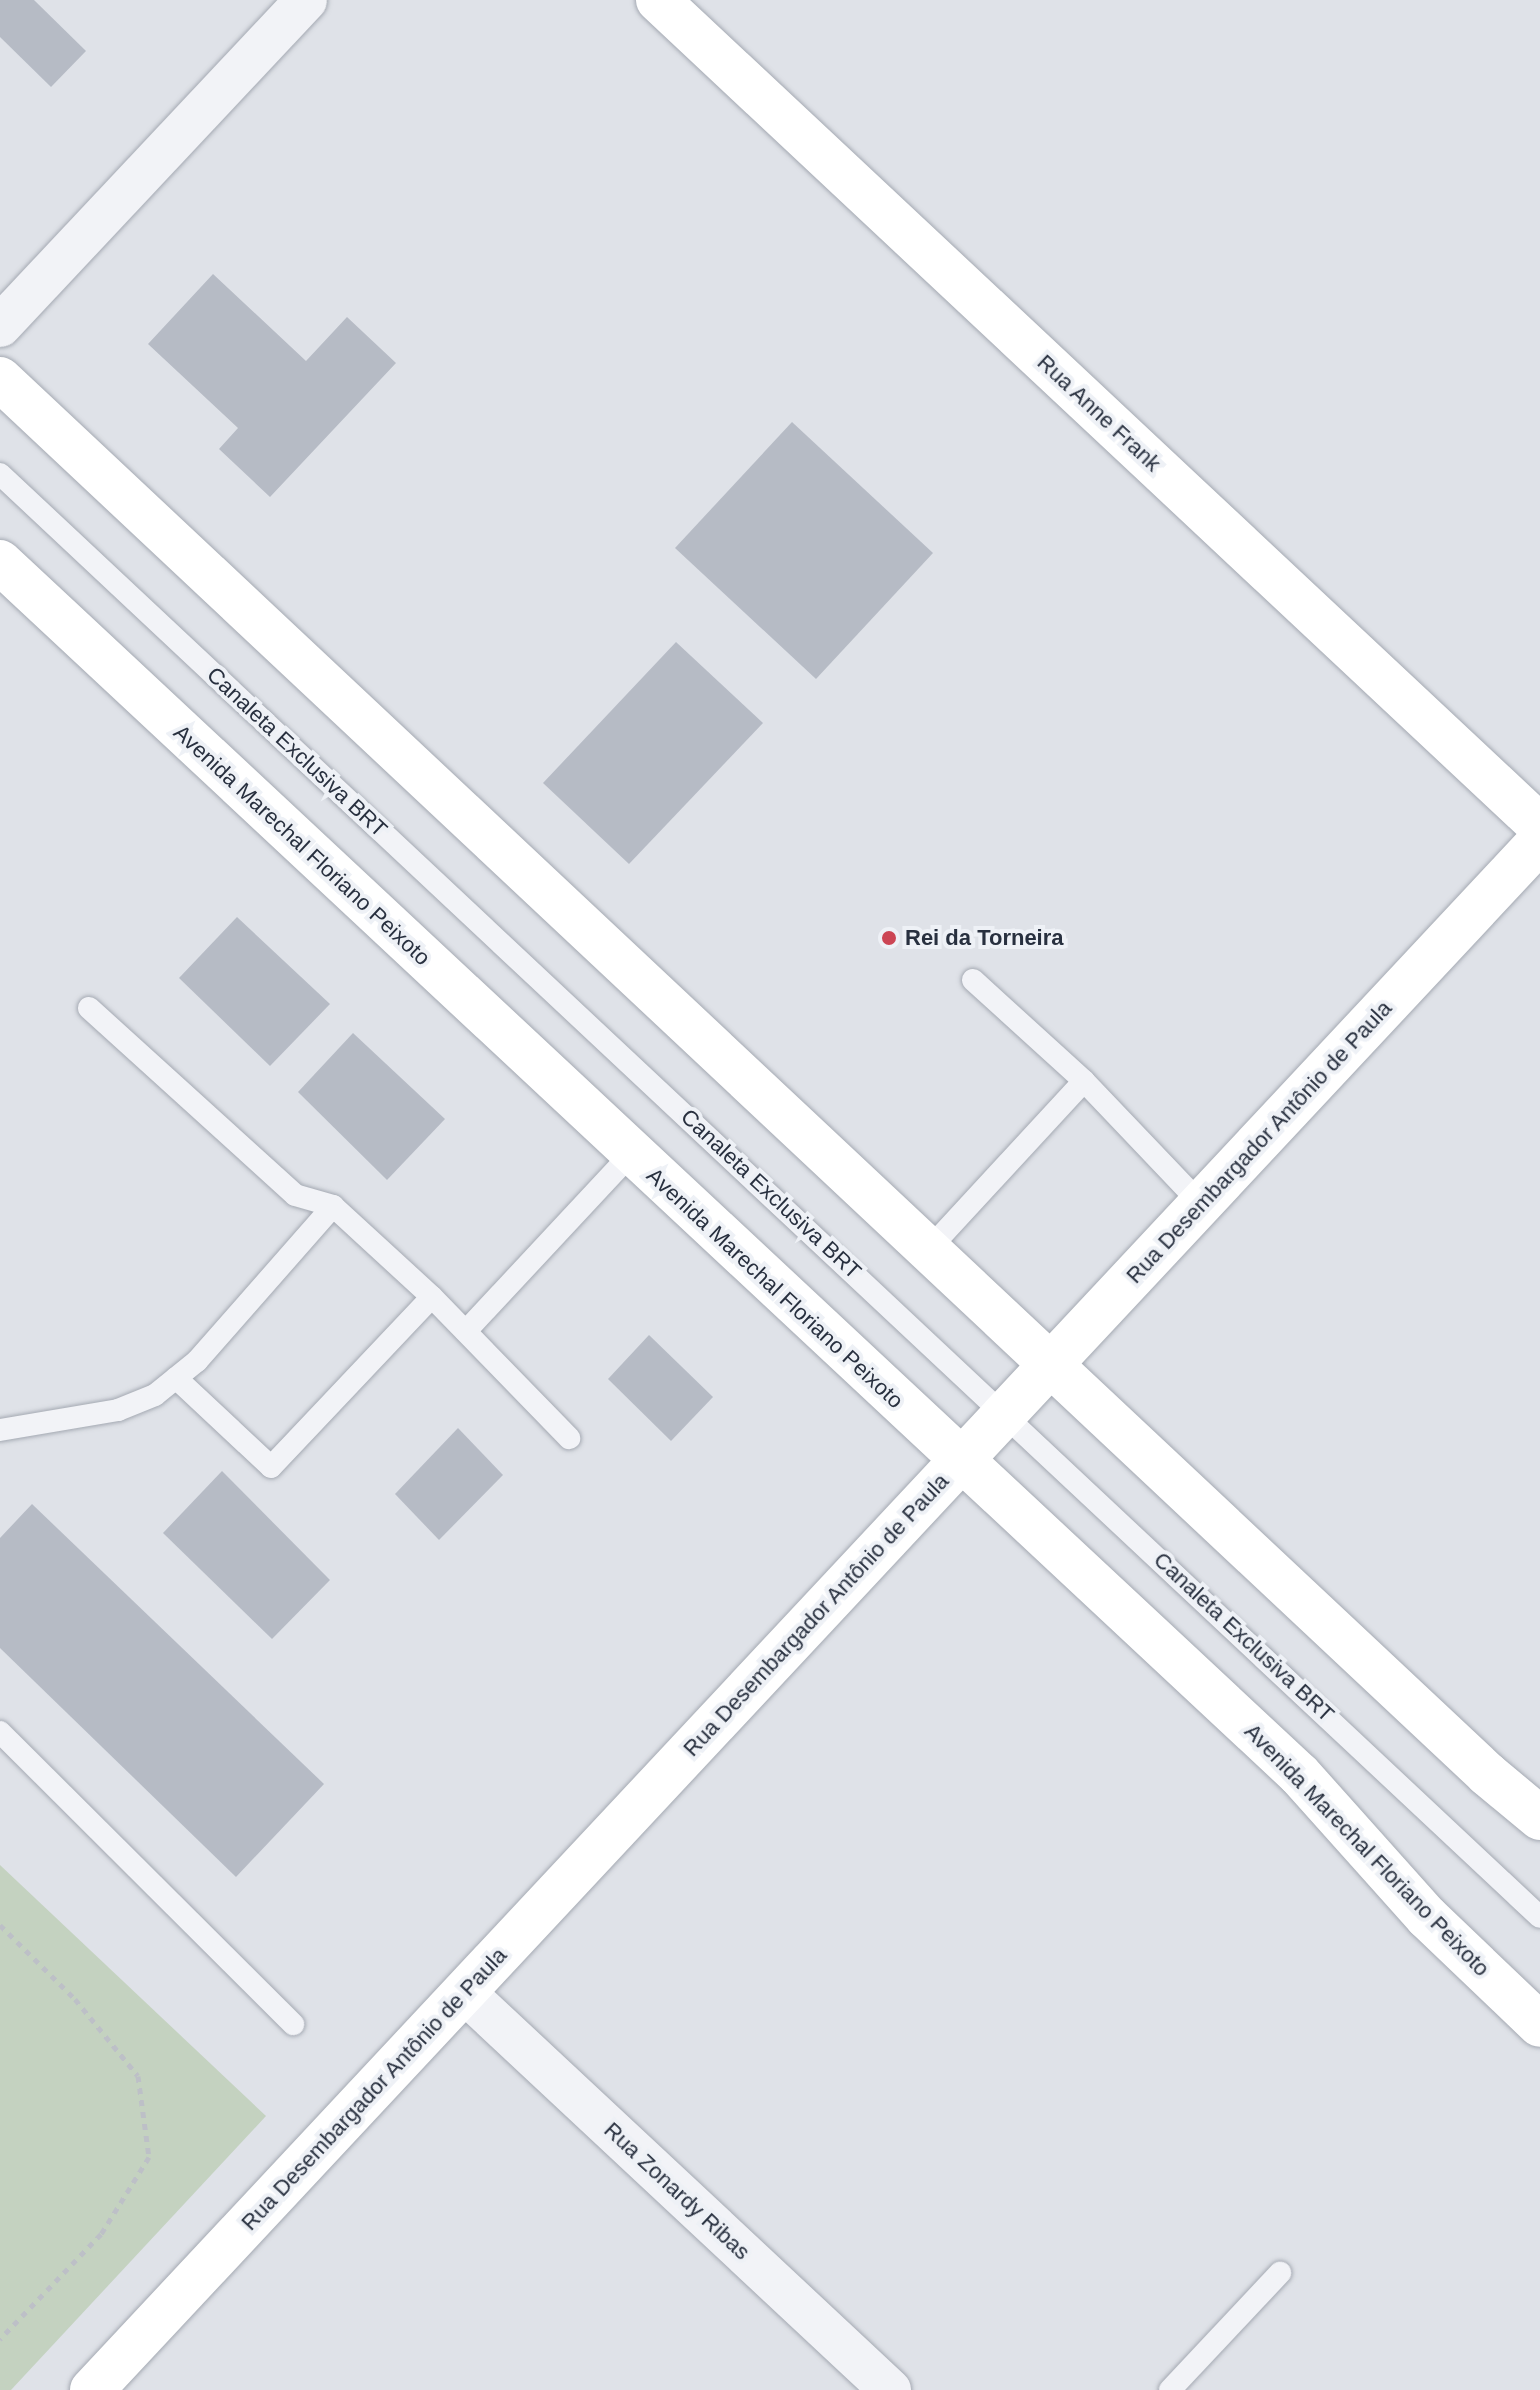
<!DOCTYPE html>
<html>
<head>
<meta charset="utf-8">
<style>
  body { margin:0 }
  #map { position:relative; width:1540px; height:2390px; overflow:hidden; background:#dfe2e8; font-family:Helvetica,sans-serif }
  div>[style] { position:absolute }
  .green>* { inset:0; background:#c4d2c0 }
  .building>* { inset:0; background:#b6bbc5 }
  .path>* { height:5px; margin-top:-2.5px; transform-origin:0; background:repeating-linear-gradient(90deg,#bdc0c7 0 6px,transparent 0 12px) }
  .roads { filter:drop-shadow(0 0 2px #a4a9b2) drop-shadow(0 0 2px #a4a9b2) }
  .service>* { height:22px; margin:-11px; padding:0 11px; transform-origin:11px; border-radius:11px; background:#f2f3f7 }
  .minor>* { height:42px; margin:-21px; padding:0 21px; transform-origin:21px; border-radius:21px; background:#f2f3f7 }
  .secondary>* { height:44px; margin:-22px; padding:0 22px; transform-origin:22px; border-radius:22px; background:#fff }
  .primary>* { height:44px; margin:-22px; padding:0 22px; transform-origin:22px; border-radius:22px; background:#fff }
  .dots>* { width:22px; height:22px; translate:-50% -50%; box-sizing:border-box; border:4px solid #eef1f6; border-radius:50% }
  span { translate:-50% -50%; white-space:nowrap; text-align:center; line-height:1.15; -webkit-text-stroke:8px #eef1f6; paint-order:stroke }
  .street-label { font-size:22px; color:#28303f }
  .poi-label { font-size:22px; color:#28303f; font-weight:700 }
  .left { translate:0 -50%; text-align:left }
</style>
</head>
<body>
<div id="map">
  <div class="green">
    <div style="clip-path:polygon(0 1865px,266px 2116px,11px 2390px,0 2390px)"></div>
  </div>
  <div class="building">
    <div style="clip-path:polygon(0 0,34px 0,86px 51px,51px 87px,0 37px)"></div>
    <div style="clip-path:polygon(213px 274px,306px 361px,347px 317px,396px 363px,270px 497px,219px 449px,238px 428px,148px 344px)"></div>
    <div style="clip-path:polygon(792px 422px,933px 553px,816px 679px,675px 548px)"></div>
    <div style="clip-path:polygon(676px 642px,763px 723px,629px 864px,543px 783px)"></div>
    <div style="clip-path:polygon(237px 917px,330px 1004px,270px 1066px,179px 978px)"></div>
    <div style="clip-path:polygon(353px 1033px,445px 1119px,387px 1180px,298px 1092px)"></div>
    <div style="clip-path:polygon(649px 1335px,713px 1397px,671px 1441px,608px 1379px)"></div>
    <div style="clip-path:polygon(458px 1428px,503px 1475px,439px 1540px,395px 1494px)"></div>
    <div style="clip-path:polygon(222px 1471px,330px 1580px,272px 1639px,163px 1533px)"></div>
    <div style="clip-path:polygon(32px 1504px,324px 1784px,236px 1877px,0 1648px,0 1538px)"></div>
  </div>
  <div class="path">
    <div style="left:0;top:1925px;width:105px;rotate:44.6deg"></div>
    <div style="left:75px;top:1999px;width:99px;rotate:50.7deg"></div>
    <div style="left:138px;top:2076px;width:82px;rotate:82.3deg"></div>
    <div style="left:149px;top:2157px;width:91px;rotate:121.9deg"></div>
    <div style="left:101px;top:2234px;width:146px;rotate:133.9deg"></div>
  </div>
  <div class="roads">
    <div class="service">
      <div style="left:0;top:474px;width:2110px;rotate:43.14deg"></div>
      <div style="left:973px;top:980px;width:150px;rotate:42.3deg"></div>
      <div style="left:89px;top:1008px;width:278px;rotate:42.2deg"></div>
      <div style="left:295px;top:1195px;width:40px;rotate:16deg"></div>
      <div style="left:333px;top:1206px;width:134px;rotate:42.6deg"></div>
      <div style="left:432px;top:1297px;width:197px;rotate:45.8deg"></div>
      <div style="left:928px;top:1250px;width:230px;rotate:-47.3deg"></div>
      <div style="left:1084px;top:1081px;width:170px;rotate:46.4deg"></div>
      <div style="left:466px;top:1331px;width:243px;rotate:-47deg"></div>
      <div style="left:176px;top:1378px;width:130px;rotate:43.1deg"></div>
      <div style="left:271px;top:1467px;width:234px;rotate:-46.6deg"></div>
      <div style="left:0;top:1430px;width:120px;rotate:-9.6deg"></div>
      <div style="left:118px;top:1410px;width:40px;rotate:-22deg"></div>
      <div style="left:155px;top:1395px;width:54px;rotate:-39deg"></div>
      <div style="left:197px;top:1361px;width:206px;rotate:-48.7deg"></div>
      <div style="left:0;top:1732px;width:414px;rotate:44.9deg"></div>
      <div style="left:1170px;top:2390px;width:161px;rotate:-46.8deg"></div>
    </div>
    <div class="minor">
      <div style="left:0;top:326px;width:447px;rotate:-46.8deg"></div>
      <div style="left:464px;top:1992px;width:583px;rotate:43.05deg"></div>
    </div>
    <div class="secondary">
      <div style="left:658px;top:0;width:1208px;rotate:43.12deg"></div>
      <div style="left:92px;top:2390px;width:2120px;rotate:-46.93deg"></div>
    </div>
    <div class="primary">
      <div style="left:0;top:379px;width:2039px;rotate:43.17deg"></div>
      <div style="left:1487px;top:1774px;width:69px;rotate:39.7deg"></div>
      <div style="left:0;top:562px;width:1777px;rotate:43.02deg"></div>
      <div style="left:1299px;top:1774px;width:192px;rotate:48.2deg"></div>
      <div style="left:1427px;top:1917px;width:156px;rotate:43.7deg"></div>
    </div>
  </div>
  <div class="dots">
    <div style="left:889px;top:938px;background:#cc4554"></div>
  </div>
  <div class="street-label">
    <span style="left:1099px;top:413px;rotate:43deg">Rua Anne Frank</span>
    <span style="left:297px;top:752px;rotate:43deg">Canaleta Exclusiva BRT</span>
    <span style="left:302px;top:845px;rotate:43deg">Avenida Marechal Floriano Peixoto</span>
    <span style="left:1259px;top:1142px;rotate:-47deg">Rua Desembargador Antônio de Paula</span>
    <span style="left:771px;top:1194px;rotate:43deg">Canaleta Exclusiva BRT</span>
    <span style="left:775px;top:1288px;rotate:43deg">Avenida Marechal Floriano Peixoto</span>
    <span style="left:816px;top:1615px;rotate:-47deg">Rua Desembargador Antônio de Paula</span>
    <span style="left:1244px;top:1637px;rotate:43deg">Canaleta Exclusiva BRT</span>
    <span style="left:1367px;top:1850px;rotate:46deg">Avenida Marechal Floriano Peixoto</span>
    <span style="left:374px;top:2089px;rotate:-47deg">Rua Desembargador Antônio de Paula</span>
    <span style="left:677px;top:2191px;rotate:43deg">Rua Zonardy Ribas</span>
  </div>
  <div class="poi-label">
    <span class="left" style="left:905px;top:938px">Rei da Torneira</span>
  </div>
</div>
</body>
</html>
